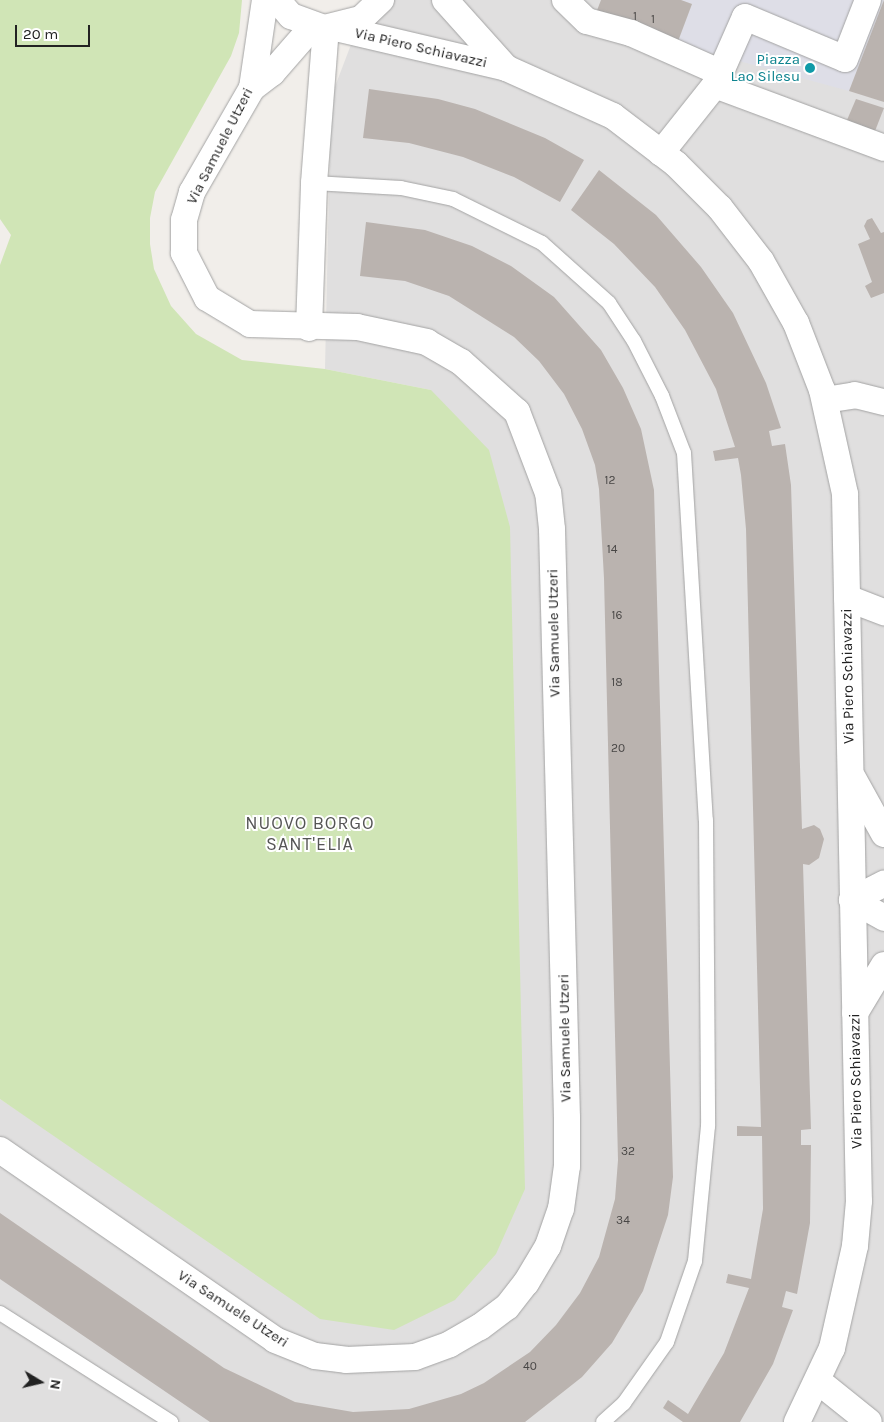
<!DOCTYPE html>
<html>
<head>
<meta charset="utf-8">
<style>
  body { margin:0 }
  #map { position:relative; width:884px; height:1422px; overflow:hidden; background:#f1eeea; font-family:Karla,sans-serif }
  div>[style] { position:absolute }
  .residential>* { inset:0; background:#e0dfdf }
  .grass>* { inset:0; background:#d0e5b6 }
  .plaza>* { inset:0; background:#dedee7 }
  .building>* { inset:0; background:#bab3af }
  .roads { filter:drop-shadow(0 0 1px #a3a3a3) drop-shadow(0 0 1px #a3a3a3) }
  .lane>* { height:14px; margin:-7px; padding:0 7px; transform-origin:7px; border-radius:7px; background:#fff }
  .street>* { height:26px; margin:-13px; padding:0 13px; transform-origin:13px; border-radius:13px; background:#fff }
  .dots>* { width:14px; height:14px; translate:-50% -50%; box-sizing:border-box; border:2px solid #fff; border-radius:50% }
  span { translate:-50% -50%; white-space:nowrap; text-align:center; line-height:1.15; -webkit-text-stroke:4px #fff; paint-order:stroke }
  .number-label { font-size:12px; color:#484645 }
  .number-label span { -webkit-text-stroke-width:0 }
  .street-label { font-size:15px; color:#222 }
  .culture-label { font-size:15px; color:#0d838f }
  .right { translate:-100% -50%; text-align:right }
  .quarter-label { font-size:18px; color:#555; letter-spacing:1px }
  .north { position:absolute; left:15px; top:1357px; width:50px; height:50px; -webkit-text-stroke:4px #fff; paint-order:stroke; rotate:99deg; font-size:14px; font-weight:700; line-height:20px; text-align:center; color:#222 }
  .north::after { content:''; display:block; margin:auto; width:18px; height:22px; background:#222; clip-path:polygon(50% 0,100% 100%,50% 72%,0 100%) }
  .scale { position:absolute; left:15px; top:25px; width:75px; height:22px; box-sizing:border-box; border:2px solid #222; border-top:0; padding-left:6px; font-size:15px; line-height:18px; white-space:nowrap; color:#222; -webkit-text-stroke:4px #fff; paint-order:stroke }
</style>
</head>
<body>
<div id="map">
  <div class="residential">
    <div style="clip-path:polygon(368px 0,884px 0,884px 1422px,0 1422px,0 1099px,41px 1126px,431px 390px,325px 369px,331px 97px)"></div>
  </div>
  <div class="grass">
    <div style="clip-path:polygon(0 0,242px 0,239px 33px,231px 56px,155px 192px,150px 218px,150px 244px,154px 269px,171px 306px,196px 334px,242px 360px,325px 369px,431px 390px,489px 450px,510px 527px,525px 1189px,496px 1254px,455px 1300px,394px 1330px,320px 1319px,0 1099px,0 265px,11px 235px,0 219px)"></div>
  </div>
  <div class="plaza">
    <div style="clip-path:polygon(681px 0,884px 0,849px 91px,677px 44px,692px 4px)"></div>
  </div>
  <div class="building">
    <div style="clip-path:polygon(601px 0,681px 0,692px 4px,677px 44px,596px 13px)"></div>
    <div style="clip-path:polygon(884px 0,884px 102px,849px 91px)"></div>
    <div style="clip-path:polygon(369px 89px,438px 99px,475px 109px,545px 138px,584px 160px,560px 202px,514px 177px,463px 157px,409px 143px,363px 138px)"></div>
    <div style="clip-path:polygon(856px 99px,884px 108px,875px 131px,847px 120px)"></div>
    <div style="clip-path:polygon(599px 170px,656px 215px,701px 267px,733px 313px,766px 383px,781px 428px,769px 431px,772px 446px,785px 444px,791px 485px,802px 829px,814px 825px,820px 829px,824px 839px,819px 858px,809px 865px,803px 864px,811px 1129px,801px 1130px,801px 1145px,811px 1145px,810px 1223px,797px 1294px,786px 1291px,782px 1307px,793px 1310px,773px 1364px,740px 1422px,683px 1422px,663px 1408px,668px 1400px,688px 1414px,724px 1353px,749px 1288px,726px 1283px,728px 1274px,751px 1279px,763px 1209px,762px 1136px,737px 1136px,737px 1126px,761px 1127px,746px 529px,741px 475px,738px 458px,715px 461px,713px 451px,735px 447px,716px 389px,685px 330px,655px 287px,614px 244px,571px 210px)"></div>
    <div style="clip-path:polygon(872px 218px,881px 233px,884px 232px,884px 293px,871px 298px,865px 286px,872px 282px,858px 244px,870px 239px,864px 226px,867px 220px)"></div>
    <div style="clip-path:polygon(366px 222px,425px 230px,472px 246px,511px 266px,554px 297px,601px 350px,623px 388px,641px 429px,654px 490px,673px 1177px,668px 1215px,643px 1291px,612px 1343px,582px 1377px,525px 1422px,210px 1422px,0 1279px,0 1213px,224px 1368px,295px 1402px,353px 1412px,409px 1409px,461px 1394px,484px 1383px,530px 1352px,556px 1325px,580px 1293px,599px 1257px,615px 1199px,618px 1160px,604px 578px,599px 489px,595px 465px,582px 429px,564px 394px,539px 361px,514px 337px,449px 296px,405px 281px,360px 276px)"></div>
  </div>
  <div class="roads">
    <div class="lane">
      <div style="left:314px;top:183px;width:87px;rotate:3.3deg"></div>
      <div style="left:401px;top:188px;width:53px;rotate:11.9deg"></div>
      <div style="left:453px;top:199px;width:99px;rotate:26.3deg"></div>
      <div style="left:542px;top:243px;width:90px;rotate:41.8deg"></div>
      <div style="left:609px;top:303px;width:45px;rotate:56.7deg"></div>
      <div style="left:634px;top:341px;width:62px;rotate:63deg"></div>
      <div style="left:662px;top:396px;width:61px;rotate:68.9deg"></div>
      <div style="left:684px;top:453px;width:368px;rotate:86.6deg"></div>
      <div style="left:706px;top:820px;width:306px;rotate:89.6deg"></div>
      <div style="left:708px;top:1126px;width:136px;rotate:95.5deg"></div>
      <div style="left:695px;top:1261px;width:86px;rotate:109.1deg"></div>
      <div style="left:667px;top:1342px;width:75px;rotate:125.2deg"></div>
      <div style="left:624px;top:1403px;width:28px;rotate:138deg"></div>
      <div style="left:0;top:1313px;width:203px;rotate:32.5deg"></div>
    </div>
    <div class="street">
      <div style="left:277px;top:0;width:21px;rotate:49deg"></div>
      <div style="left:291px;top:16px;width:35px;rotate:20deg"></div>
      <div style="left:324px;top:28px;width:38px;rotate:-14deg"></div>
      <div style="left:361px;top:19px;width:28px;rotate:-44deg"></div>
      <div style="left:445px;top:0;width:91px;rotate:48.1deg"></div>
      <div style="left:565px;top:0;width:30px;rotate:44deg"></div>
      <div style="left:587px;top:21px;width:46px;rotate:15.3deg"></div>
      <div style="left:631px;top:33px;width:96px;rotate:23.9deg"></div>
      <div style="left:336px;top:28px;width:175px;rotate:13.2deg"></div>
      <div style="left:506px;top:68px;width:117px;rotate:24.2deg"></div>
      <div style="left:613px;top:116px;width:79px;rotate:37.3deg"></div>
      <div style="left:676px;top:164px;width:62px;rotate:45deg"></div>
      <div style="left:720px;top:208px;width:67px;rotate:52.3deg"></div>
      <div style="left:761px;top:261px;width:71px;rotate:60.6deg"></div>
      <div style="left:796px;top:323px;width:72px;rotate:68.8deg"></div>
      <div style="left:822px;top:390px;width:107px;rotate:77.5deg"></div>
      <div style="left:845px;top:494px;width:707px;rotate:88.87deg"></div>
      <div style="left:859px;top:1201px;width:45px;rotate:95.1deg"></div>
      <div style="left:855px;top:1246px;width:105px;rotate:102.7deg"></div>
      <div style="left:832px;top:1348px;width:82px;rotate:115.3deg"></div>
      <div style="left:715px;top:85px;width:180px;rotate:20.4deg"></div>
      <div style="left:252px;top:88px;width:25px;rotate:-37deg"></div>
      <div style="left:272px;top:73px;width:62px;rotate:-48.9deg"></div>
      <div style="left:661px;top:153px;width:87px;rotate:-51.5deg"></div>
      <div style="left:715px;top:85px;width:74px;rotate:-66.2deg"></div>
      <div style="left:745px;top:17px;width:108px;rotate:22.8deg"></div>
      <div style="left:845px;top:59px;width:63px;rotate:-68.7deg"></div>
      <div style="left:309px;top:328px;width:145px;rotate:-88deg"></div>
      <div style="left:314px;top:183px;width:155px;rotate:-85.6deg"></div>
      <div style="left:825px;top:400px;width:30px;rotate:-9deg"></div>
      <div style="left:855px;top:395px;width:30px;rotate:14deg"></div>
      <div style="left:847px;top:598px;width:40px;rotate:21deg"></div>
      <div style="left:853px;top:778px;width:64px;rotate:61deg"></div>
      <div style="left:852px;top:900px;width:37px;rotate:29deg"></div>
      <div style="left:852px;top:900px;width:36px;rotate:-27deg"></div>
      <div style="left:855px;top:1013px;width:56px;rotate:-58.9deg"></div>
      <div style="left:0;top:1150px;width:334px;rotate:34.6deg"></div>
      <div style="left:275px;top:1340px;width:43px;rotate:21.8deg"></div>
      <div style="left:315px;top:1356px;width:31px;rotate:7deg"></div>
      <div style="left:346px;top:1360px;width:69px;rotate:-2.5deg"></div>
      <div style="left:415px;top:1357px;width:37px;rotate:-20deg"></div>
      <div style="left:450px;top:1344px;width:34px;rotate:-30deg"></div>
      <div style="left:480px;top:1327px;width:34px;rotate:-37deg"></div>
      <div style="left:507px;top:1307px;width:31px;rotate:-52deg"></div>
      <div style="left:526px;top:1283px;width:43px;rotate:-59.3deg"></div>
      <div style="left:548px;top:1246px;width:39px;rotate:-71deg"></div>
      <div style="left:561px;top:1209px;width:43px;rotate:-82.1deg"></div>
      <div style="left:567px;top:1166px;width:48px;rotate:-90deg"></div>
      <div style="left:567px;top:1118px;width:589px;rotate:-91.46deg"></div>
      <div style="left:552px;top:529px;width:36px;rotate:-96deg"></div>
      <div style="left:548px;top:493px;width:87px;rotate:-110.9deg"></div>
      <div style="left:517px;top:412px;width:75px;rotate:-138.2deg"></div>
      <div style="left:461px;top:362px;width:39px;rotate:-150deg"></div>
      <div style="left:427px;top:342px;width:72px;rotate:-167.9deg"></div>
      <div style="left:357px;top:327px;width:107px;rotate:-178.4deg"></div>
      <div style="left:250px;top:324px;width:50px;rotate:-148.8deg"></div>
      <div style="left:207px;top:298px;width:51px;rotate:-117.1deg"></div>
      <div style="left:184px;top:253px;width:33px;rotate:-90deg"></div>
      <div style="left:184px;top:220px;width:29px;rotate:-74deg"></div>
      <div style="left:192px;top:192px;width:120px;rotate:-60deg"></div>
      <div style="left:252px;top:88px;width:89px;rotate:-81.6deg"></div>
      <div style="left:818px;top:1381px;width:65px;rotate:38.8deg"></div>
    </div>
  </div>
  <div class="dots">
    <div style="left:810px;top:68px;background:#0f9aa8"></div>
  </div>
  <div class="number-label">
    <span style="left:635px;top:17px">1</span>
    <span style="left:653px;top:20px">1</span>
    <span style="left:610px;top:481px">12</span>
    <span style="left:612px;top:550px">14</span>
    <span style="left:617px;top:616px">16</span>
    <span style="left:617px;top:683px">18</span>
    <span style="left:618px;top:749px">20</span>
    <span style="left:628px;top:1152px">32</span>
    <span style="left:623px;top:1221px">34</span>
    <span style="left:530px;top:1367px">40</span>
  </div>
  <div class="street-label">
    <span style="left:421px;top:48px;rotate:13deg">Via Piero Schiavazzi</span>
    <span style="left:220px;top:146px;rotate:-63deg">Via Samuele Utzeri</span>
    <span style="left:554px;top:633px;rotate:-91deg">Via Samuele Utzeri</span>
    <span style="left:848px;top:676px;rotate:-91deg">Via Piero Schiavazzi</span>
    <span style="left:565px;top:1038px;rotate:-91deg">Via Samuele Utzeri</span>
    <span style="left:856px;top:1081px;rotate:-91deg">Via Piero Schiavazzi</span>
    <span style="left:233px;top:1309px;rotate:33deg">Via Samuele Utzeri</span>
  </div>
  <div class="culture-label">
    <span class="right" style="left:800px;top:68px">Piazza<br>Lao Silesu</span>
  </div>
  <div class="quarter-label">
    <span style="left:310px;top:834px">NUOVO BORGO<br>SANT'ELIA</span>
  </div>
  <div class="north">N</div>
  <div class="scale">20 m</div>
</div>
</body>
</html>
